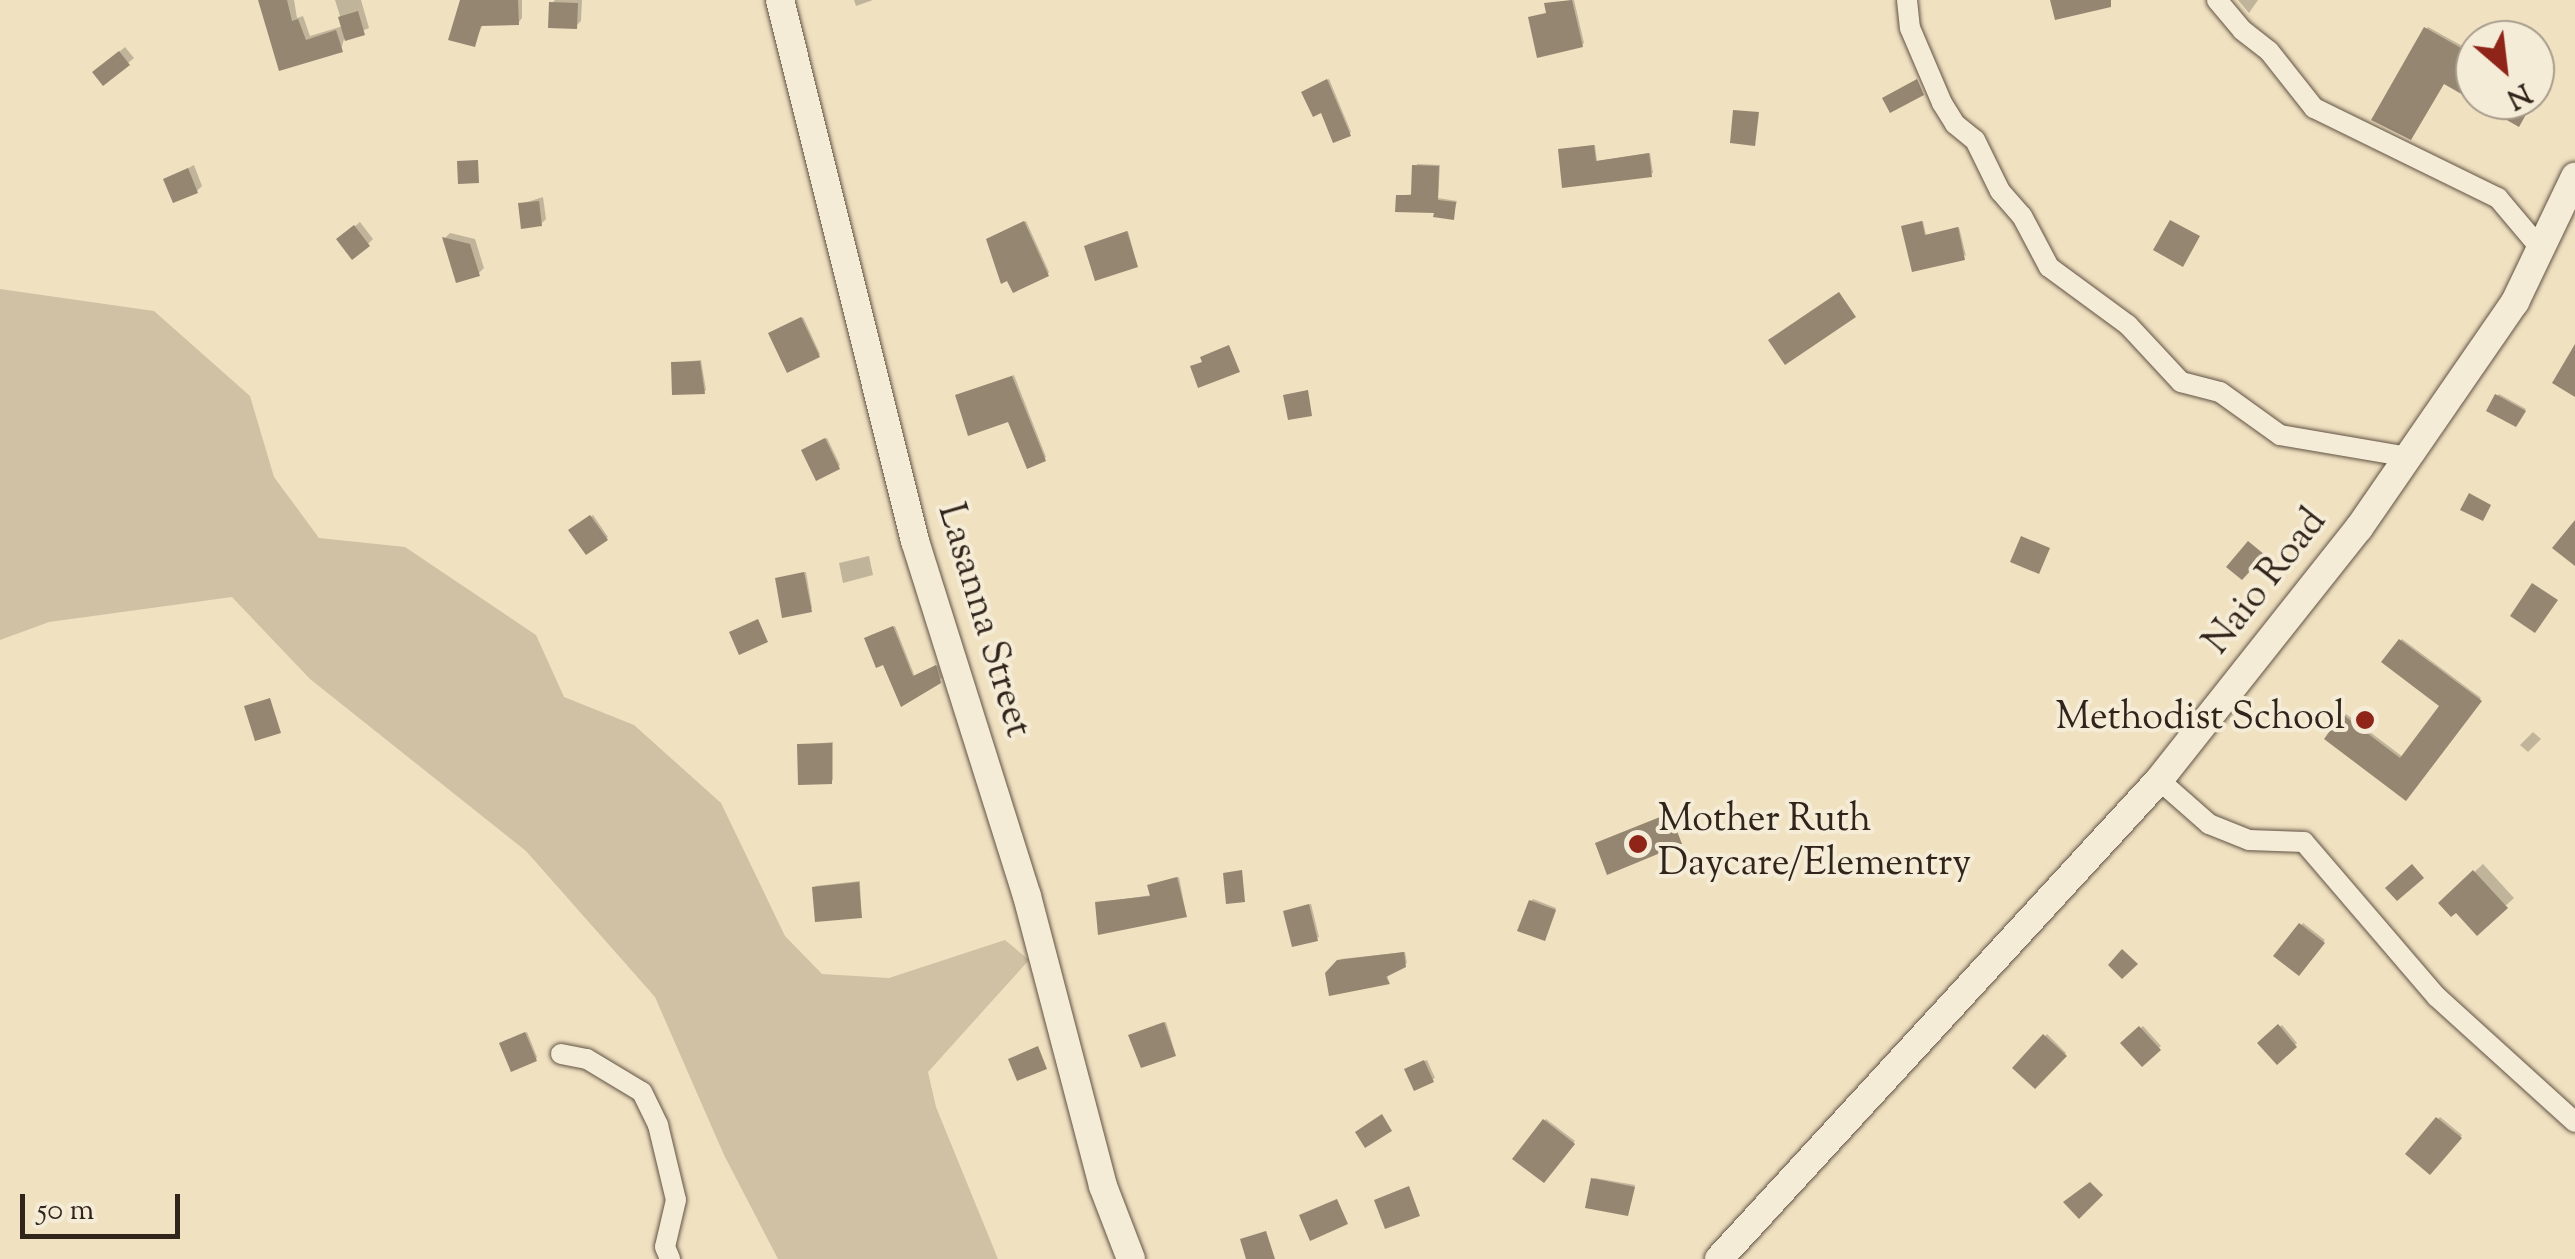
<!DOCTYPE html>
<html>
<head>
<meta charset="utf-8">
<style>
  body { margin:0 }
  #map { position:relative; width:2575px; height:1259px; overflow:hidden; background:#f0e1c1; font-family:"Sorts Mill Goudy",serif }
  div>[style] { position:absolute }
  .green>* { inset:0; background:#d0c1a5 }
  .shadow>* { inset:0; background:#0003 }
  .building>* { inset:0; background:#948671 }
  .roads { filter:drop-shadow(0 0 2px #615344) drop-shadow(0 0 2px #615344) }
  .street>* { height:20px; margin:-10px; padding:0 10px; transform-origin:10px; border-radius:10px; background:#f5ecd7 }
  .secondary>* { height:28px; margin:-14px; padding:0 14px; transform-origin:14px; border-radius:14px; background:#f5ecd7 }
  .dots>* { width:28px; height:28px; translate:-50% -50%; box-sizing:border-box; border:5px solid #f5ecd7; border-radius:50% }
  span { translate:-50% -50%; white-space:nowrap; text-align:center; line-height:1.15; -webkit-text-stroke:8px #f5ecd7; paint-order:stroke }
  .street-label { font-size:38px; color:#31241b }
  .poi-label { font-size:38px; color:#31241b }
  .right { translate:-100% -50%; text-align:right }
  .left { translate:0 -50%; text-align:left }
  .north { position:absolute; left:2455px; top:20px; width:100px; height:100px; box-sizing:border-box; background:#f5ecd7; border:2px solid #a79c8c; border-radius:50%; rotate:152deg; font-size:28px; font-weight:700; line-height:40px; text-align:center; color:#31241b }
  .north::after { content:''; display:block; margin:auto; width:35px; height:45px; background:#8f2418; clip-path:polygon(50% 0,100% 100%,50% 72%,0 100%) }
  .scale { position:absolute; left:20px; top:1194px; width:160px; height:45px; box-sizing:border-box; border:5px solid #31241b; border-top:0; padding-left:12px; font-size:30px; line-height:35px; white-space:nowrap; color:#31241b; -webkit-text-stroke:8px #f5ecd7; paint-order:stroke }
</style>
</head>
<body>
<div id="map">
  <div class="green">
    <div style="clip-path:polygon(0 289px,154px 311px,250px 396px,274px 477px,319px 538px,405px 547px,536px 635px,564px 697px,634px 725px,721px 803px,785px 936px,822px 974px,889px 978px,1005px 940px,1029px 960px,928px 1072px,936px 1107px,998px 1259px,778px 1259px,724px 1155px,655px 997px,526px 851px,310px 679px,232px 597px,49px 622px,0 640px)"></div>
  </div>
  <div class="shadow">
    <div style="clip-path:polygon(261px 0,294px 0,297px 18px,303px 16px,310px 36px,343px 26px,335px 0,361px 0,369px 28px,344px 39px,341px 50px,281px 68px)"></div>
    <div style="clip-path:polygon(462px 0,522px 0,522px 18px,518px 23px,483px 24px,474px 44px)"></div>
    <div style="clip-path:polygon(555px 0,582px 0,581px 21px,576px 26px,552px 3px)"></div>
    <div style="clip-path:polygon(854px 0,873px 0,856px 6px)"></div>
    <div style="clip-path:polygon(1574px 0,1584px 43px,1582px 45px,1548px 13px,1546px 4px)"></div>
    <div style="clip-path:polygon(2238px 0,2258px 0,2249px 13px)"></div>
    <div style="clip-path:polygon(2428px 27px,2475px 53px,2475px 99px,2426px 29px)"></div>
    <div style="clip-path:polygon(125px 47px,134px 58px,104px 83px,101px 67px)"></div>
    <div style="clip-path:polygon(1329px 79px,1351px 132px,1349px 134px,1306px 90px)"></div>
    <div style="clip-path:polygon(1595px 145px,1597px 161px,1650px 153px,1653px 173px,1564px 185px,1561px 150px)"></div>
    <div style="clip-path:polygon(1417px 164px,1440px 165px,1438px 198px,1457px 201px,1453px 217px,1398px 196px,1413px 194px)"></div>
    <div style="clip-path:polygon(194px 165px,202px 186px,197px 191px,166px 180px)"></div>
    <div style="clip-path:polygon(543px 197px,546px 219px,541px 224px,521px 204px)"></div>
    <div style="clip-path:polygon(1026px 221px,1049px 272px,1048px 274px,991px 237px)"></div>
    <div style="clip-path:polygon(1923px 221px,1926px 235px,1959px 227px,1966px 256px,1906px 225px)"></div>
    <div style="clip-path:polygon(360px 222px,373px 239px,368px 244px,344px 235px)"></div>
    <div style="clip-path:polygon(1128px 231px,1137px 265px,1086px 246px,1088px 244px)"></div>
    <div style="clip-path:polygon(450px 233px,475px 239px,484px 268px,478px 274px,445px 238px)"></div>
    <div style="clip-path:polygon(803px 317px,820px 354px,819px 355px,773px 331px)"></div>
    <div style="clip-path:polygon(701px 360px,706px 390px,704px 392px,674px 363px)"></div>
    <div style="clip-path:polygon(1014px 375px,1046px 457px,1044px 459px,1009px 419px,959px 394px)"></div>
    <div style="clip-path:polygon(2499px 394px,2526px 409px,2518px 423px,2497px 396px)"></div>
    <div style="clip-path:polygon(827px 438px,840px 465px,838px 467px,806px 449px)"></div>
    <div style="clip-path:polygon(593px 515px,608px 537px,586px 552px,572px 530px)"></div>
    <div style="clip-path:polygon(869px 556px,873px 575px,843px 583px,839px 563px)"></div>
    <div style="clip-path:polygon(806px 572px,812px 608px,810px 610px,777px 579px)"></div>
    <div style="clip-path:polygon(895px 626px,915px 677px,938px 665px,942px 678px,902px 703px,869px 636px)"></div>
    <div style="clip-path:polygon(2402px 639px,2481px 698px,2406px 798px,2327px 739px,2346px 714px,2403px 757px,2443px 705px,2385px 662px)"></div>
    <div style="clip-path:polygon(2533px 732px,2541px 739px,2528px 752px,2520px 745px)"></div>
    <div style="clip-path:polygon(833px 742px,833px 780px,831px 781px,800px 745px)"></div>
    <div style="clip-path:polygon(2483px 864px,2514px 898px,2477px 932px,2456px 909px,2441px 903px)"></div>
    <div style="clip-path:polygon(1179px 877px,1186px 914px,1097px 903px,1152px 895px,1151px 884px)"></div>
    <div style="clip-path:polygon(860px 881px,861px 915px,814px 888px,816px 886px)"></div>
    <div style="clip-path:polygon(1533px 899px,1556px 908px,1546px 936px,1531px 901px)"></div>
    <div style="clip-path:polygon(1311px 904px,1319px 937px,1317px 938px,1286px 911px)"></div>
    <div style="clip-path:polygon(2303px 923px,2325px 940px,2299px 973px,2277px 956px)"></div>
    <div style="clip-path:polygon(1405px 952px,1407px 963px,1387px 974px,1389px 982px,1328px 974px,1341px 959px)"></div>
    <div style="clip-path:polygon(1166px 1022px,1175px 1053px,1133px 1034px)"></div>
    <div style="clip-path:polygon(2282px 1025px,2297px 1043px,2277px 1061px,2261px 1043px)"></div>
    <div style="clip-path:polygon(2143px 1026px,2161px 1046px,2142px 1063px,2124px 1043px)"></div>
    <div style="clip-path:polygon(527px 1032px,537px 1057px,536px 1059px,504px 1042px)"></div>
    <div style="clip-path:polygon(2047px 1034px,2066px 1053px,2035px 1086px,2016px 1068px)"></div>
    <div style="clip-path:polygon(1427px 1060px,1435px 1078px,1416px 1088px,1409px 1068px)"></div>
    <div style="clip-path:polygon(2440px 1117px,2462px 1135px,2430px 1171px,2409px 1153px)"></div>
    <div style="clip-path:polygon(1546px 1119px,1575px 1141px,1544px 1180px,1515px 1158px)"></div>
    <div style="clip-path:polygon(1595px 1178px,1635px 1185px,1628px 1214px,1593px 1180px)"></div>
  </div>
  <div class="building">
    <div style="clip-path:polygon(258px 0,287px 0,292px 21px,298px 19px,306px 40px,336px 30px,343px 52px,279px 71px)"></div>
    <div style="clip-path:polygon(460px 0,518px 0,519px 25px,481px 26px,475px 47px,448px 40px)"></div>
    <div style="clip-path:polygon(1572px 0,1583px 47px,1537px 58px,1528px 17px,1546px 13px,1544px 3px)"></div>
    <div style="clip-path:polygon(2050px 0,2111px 0,2111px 7px,2055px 20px)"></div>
    <div style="clip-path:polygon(549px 2px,578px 3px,577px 29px,548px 28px)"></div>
    <div style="clip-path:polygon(358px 11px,365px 35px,345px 41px,338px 17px)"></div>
    <div style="clip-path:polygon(2424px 27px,2475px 56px,2475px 100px,2534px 100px,2519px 127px,2444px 84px,2411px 140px,2371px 120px)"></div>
    <div style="clip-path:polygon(119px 51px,130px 65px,103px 86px,92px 72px)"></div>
    <div style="clip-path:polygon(1327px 79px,1351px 136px,1333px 143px,1321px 113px,1313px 117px,1301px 92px)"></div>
    <div style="clip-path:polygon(1917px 79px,1924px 95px,1890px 113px,1882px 98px)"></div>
    <div style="clip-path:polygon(1733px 110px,1759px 112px,1755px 146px,1730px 143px)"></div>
    <div style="clip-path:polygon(1594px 145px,1596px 161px,1649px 153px,1652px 177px,1562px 188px,1558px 149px)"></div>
    <div style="clip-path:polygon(478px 160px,479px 183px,458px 184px,457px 161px)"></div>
    <div style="clip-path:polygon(1412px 165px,1439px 166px,1438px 200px,1456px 202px,1454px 220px,1433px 217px,1434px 213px,1395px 212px,1396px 195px,1411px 195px)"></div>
    <div style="clip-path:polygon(188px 168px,198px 193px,173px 203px,163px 179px)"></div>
    <div style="clip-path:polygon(539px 201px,542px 226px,521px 229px,518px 203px)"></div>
    <div style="clip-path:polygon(2170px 220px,2200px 236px,2183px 267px,2153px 250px)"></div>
    <div style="clip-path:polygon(1024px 221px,1049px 276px,1013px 293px,1007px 281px,1001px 284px,986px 239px)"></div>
    <div style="clip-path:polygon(1922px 221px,1925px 235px,1958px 227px,1965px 260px,1912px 272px,1901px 226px)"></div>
    <div style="clip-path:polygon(354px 225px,370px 246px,352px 260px,336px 239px)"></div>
    <div style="clip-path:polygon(1127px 231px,1138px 267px,1095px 281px,1084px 246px)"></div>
    <div style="clip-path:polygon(442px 237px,470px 244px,480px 276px,456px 283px)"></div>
    <div style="clip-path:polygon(1839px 292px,1856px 317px,1785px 365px,1768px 340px)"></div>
    <div style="clip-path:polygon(801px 317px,820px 357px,787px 373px,768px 333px)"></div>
    <div style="clip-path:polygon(2575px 344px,2575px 397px,2552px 383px)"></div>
    <div style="clip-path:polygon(1229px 345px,1240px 372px,1198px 388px,1190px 366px,1202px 362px,1200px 357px)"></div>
    <div style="clip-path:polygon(700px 361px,705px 394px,672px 395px,671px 362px)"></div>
    <div style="clip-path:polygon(1012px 376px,1046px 461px,1027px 469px,1008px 422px,968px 436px,955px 395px)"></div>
    <div style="clip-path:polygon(1308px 390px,1312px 416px,1288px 420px,1283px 395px)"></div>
    <div style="clip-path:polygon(2495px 394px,2526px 411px,2516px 427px,2486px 411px)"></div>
    <div style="clip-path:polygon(825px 438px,840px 469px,816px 481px,801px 450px)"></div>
    <div style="clip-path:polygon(2469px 493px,2491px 505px,2483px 521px,2460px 510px)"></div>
    <div style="clip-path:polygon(590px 515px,608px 540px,586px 555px,568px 530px)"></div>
    <div style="clip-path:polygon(2575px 520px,2575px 566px,2552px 548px)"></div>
    <div style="clip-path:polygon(2021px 536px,2050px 548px,2039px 574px,2010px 562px)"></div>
    <div style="clip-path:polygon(2248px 541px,2265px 555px,2242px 580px,2226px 567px)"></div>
    <div style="clip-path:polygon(804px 572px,812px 612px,782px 618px,775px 578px)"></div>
    <div style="clip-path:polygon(2532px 583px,2558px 600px,2535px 633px,2510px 616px)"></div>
    <div style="clip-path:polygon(758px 619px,768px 642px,739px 655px,729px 632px)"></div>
    <div style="clip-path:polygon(893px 626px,913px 676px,936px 665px,941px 683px,901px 707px,883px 665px,876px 668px,864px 638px)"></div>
    <div style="clip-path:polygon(2399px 639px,2482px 701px,2406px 801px,2324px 739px,2342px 714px,2400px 758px,2439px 706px,2381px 662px)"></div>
    <div style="clip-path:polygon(270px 698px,281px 733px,255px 741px,244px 706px)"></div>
    <div style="clip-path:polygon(832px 743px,832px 784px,798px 785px,797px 744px)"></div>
    <div style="clip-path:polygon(1670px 813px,1682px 844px,1607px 875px,1595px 843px)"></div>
    <div style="clip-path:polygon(2412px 864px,2424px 878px,2397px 901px,2385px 888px)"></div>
    <div style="clip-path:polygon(1242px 870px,1245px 902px,1226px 904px,1223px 873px)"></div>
    <div style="clip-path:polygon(2473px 870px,2508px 908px,2477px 936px,2456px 913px,2451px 917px,2438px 903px)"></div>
    <div style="clip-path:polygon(1177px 877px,1187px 917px,1098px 935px,1095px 902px,1150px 896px,1147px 885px)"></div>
    <div style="clip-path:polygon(859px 882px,862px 918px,815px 922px,812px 887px)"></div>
    <div style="clip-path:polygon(1529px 900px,1556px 910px,1545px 941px,1517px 931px)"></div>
    <div style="clip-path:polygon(1309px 904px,1318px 941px,1292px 947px,1283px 911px)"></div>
    <div style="clip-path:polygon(2299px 923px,2325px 943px,2299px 976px,2273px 956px)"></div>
    <div style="clip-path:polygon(2122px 949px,2138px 964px,2122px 979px,2108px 965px)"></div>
    <div style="clip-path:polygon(1404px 952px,1406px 967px,1386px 977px,1390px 984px,1329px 996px,1325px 973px,1337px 960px)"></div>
    <div style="clip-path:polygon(1164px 1022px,1176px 1056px,1141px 1068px,1128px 1035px)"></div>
    <div style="clip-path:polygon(2278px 1024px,2297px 1047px,2277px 1065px,2257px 1043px)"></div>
    <div style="clip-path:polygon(2139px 1026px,2161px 1050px,2142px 1067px,2120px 1043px)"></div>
    <div style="clip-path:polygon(525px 1032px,537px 1061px,511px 1072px,499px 1043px)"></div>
    <div style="clip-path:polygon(2043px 1034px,2067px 1056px,2035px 1089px,2012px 1068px)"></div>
    <div style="clip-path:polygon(1038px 1046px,1047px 1069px,1017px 1081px,1008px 1059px)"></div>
    <div style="clip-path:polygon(1424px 1060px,1434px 1082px,1414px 1091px,1404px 1069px)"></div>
    <div style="clip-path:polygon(1382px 1114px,1392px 1131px,1365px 1148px,1355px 1132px)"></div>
    <div style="clip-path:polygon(2436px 1117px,2462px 1138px,2430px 1175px,2405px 1154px)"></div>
    <div style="clip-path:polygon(1543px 1119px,1575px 1144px,1544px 1183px,1512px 1159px)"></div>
    <div style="clip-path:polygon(1591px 1178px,1635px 1187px,1628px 1216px,1585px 1208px)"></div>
    <div style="clip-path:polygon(2090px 1182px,2103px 1195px,2079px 1219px,2063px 1202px)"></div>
    <div style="clip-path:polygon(1409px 1186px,1420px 1216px,1385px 1229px,1374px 1200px)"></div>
    <div style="clip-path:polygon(1337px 1199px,1348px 1224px,1310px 1241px,1299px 1215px)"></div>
    <div style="clip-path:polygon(1266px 1231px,1275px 1259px,1246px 1259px,1240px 1239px)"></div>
  </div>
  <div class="roads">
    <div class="street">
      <div style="left:1907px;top:0;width:28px;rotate:84deg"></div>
      <div style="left:1910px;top:28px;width:82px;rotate:66.9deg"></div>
      <div style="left:1942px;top:103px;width:25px;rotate:58deg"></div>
      <div style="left:1955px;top:124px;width:26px;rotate:39deg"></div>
      <div style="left:1975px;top:140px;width:57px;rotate:63.9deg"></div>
      <div style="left:2000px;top:191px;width:33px;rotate:49deg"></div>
      <div style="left:2022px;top:216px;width:58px;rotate:62.1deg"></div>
      <div style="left:2049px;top:267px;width:98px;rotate:36.3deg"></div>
      <div style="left:2128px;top:325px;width:78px;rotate:47.1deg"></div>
      <div style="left:2181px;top:382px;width:40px;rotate:14.4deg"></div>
      <div style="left:2220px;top:392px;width:74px;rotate:35.6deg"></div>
      <div style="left:2280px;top:435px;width:131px;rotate:9.7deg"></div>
      <div style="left:2217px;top:0;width:39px;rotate:50deg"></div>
      <div style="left:2242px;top:30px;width:34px;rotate:38deg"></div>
      <div style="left:2269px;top:51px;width:73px;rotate:51.7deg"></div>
      <div style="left:2314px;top:108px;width:205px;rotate:26.1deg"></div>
      <div style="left:2498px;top:198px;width:67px;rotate:49.9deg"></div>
      <div style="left:2159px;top:780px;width:67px;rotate:41.3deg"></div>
      <div style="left:2209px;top:824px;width:43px;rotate:21.8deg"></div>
      <div style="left:2249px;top:840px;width:55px;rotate:2.1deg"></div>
      <div style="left:2304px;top:842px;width:204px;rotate:49.4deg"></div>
      <div style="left:2437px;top:997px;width:186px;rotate:42.2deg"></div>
      <div style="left:561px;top:1054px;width:26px;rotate:11deg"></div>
      <div style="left:587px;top:1059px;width:64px;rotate:31deg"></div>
      <div style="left:642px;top:1092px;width:37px;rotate:64deg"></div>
      <div style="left:658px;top:1125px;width:77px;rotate:76.5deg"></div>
      <div style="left:676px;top:1200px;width:48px;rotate:103.2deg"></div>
      <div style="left:665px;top:1247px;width:13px;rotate:67deg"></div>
    </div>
    <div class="secondary">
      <div style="left:780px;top:0;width:558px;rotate:75.99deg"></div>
      <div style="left:915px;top:541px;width:372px;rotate:72.5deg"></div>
      <div style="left:1027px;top:896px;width:300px;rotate:75.3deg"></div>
      <div style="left:1103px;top:1186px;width:78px;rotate:69deg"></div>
      <div style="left:1719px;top:1259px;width:650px;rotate:-47.43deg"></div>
      <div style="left:2159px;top:780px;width:322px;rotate:-51.6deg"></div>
      <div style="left:2359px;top:528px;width:275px;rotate:-55.4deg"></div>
      <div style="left:2515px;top:302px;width:139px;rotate:-64.4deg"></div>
    </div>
  </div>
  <div class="dots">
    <div style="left:2365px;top:720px;background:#8f2418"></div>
    <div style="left:1638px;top:844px;background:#8f2418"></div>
  </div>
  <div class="street-label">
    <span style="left:2267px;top:583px;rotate:-52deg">Naio Road</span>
    <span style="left:982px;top:621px;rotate:73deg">Lasanna Street</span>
  </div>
  <div class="poi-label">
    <span class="right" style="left:2345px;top:720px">Methodist School</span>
    <span class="left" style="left:1658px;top:844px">Mother Ruth<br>Daycare/Elementry</span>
  </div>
  <div class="north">N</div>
  <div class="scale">50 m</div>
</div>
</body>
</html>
